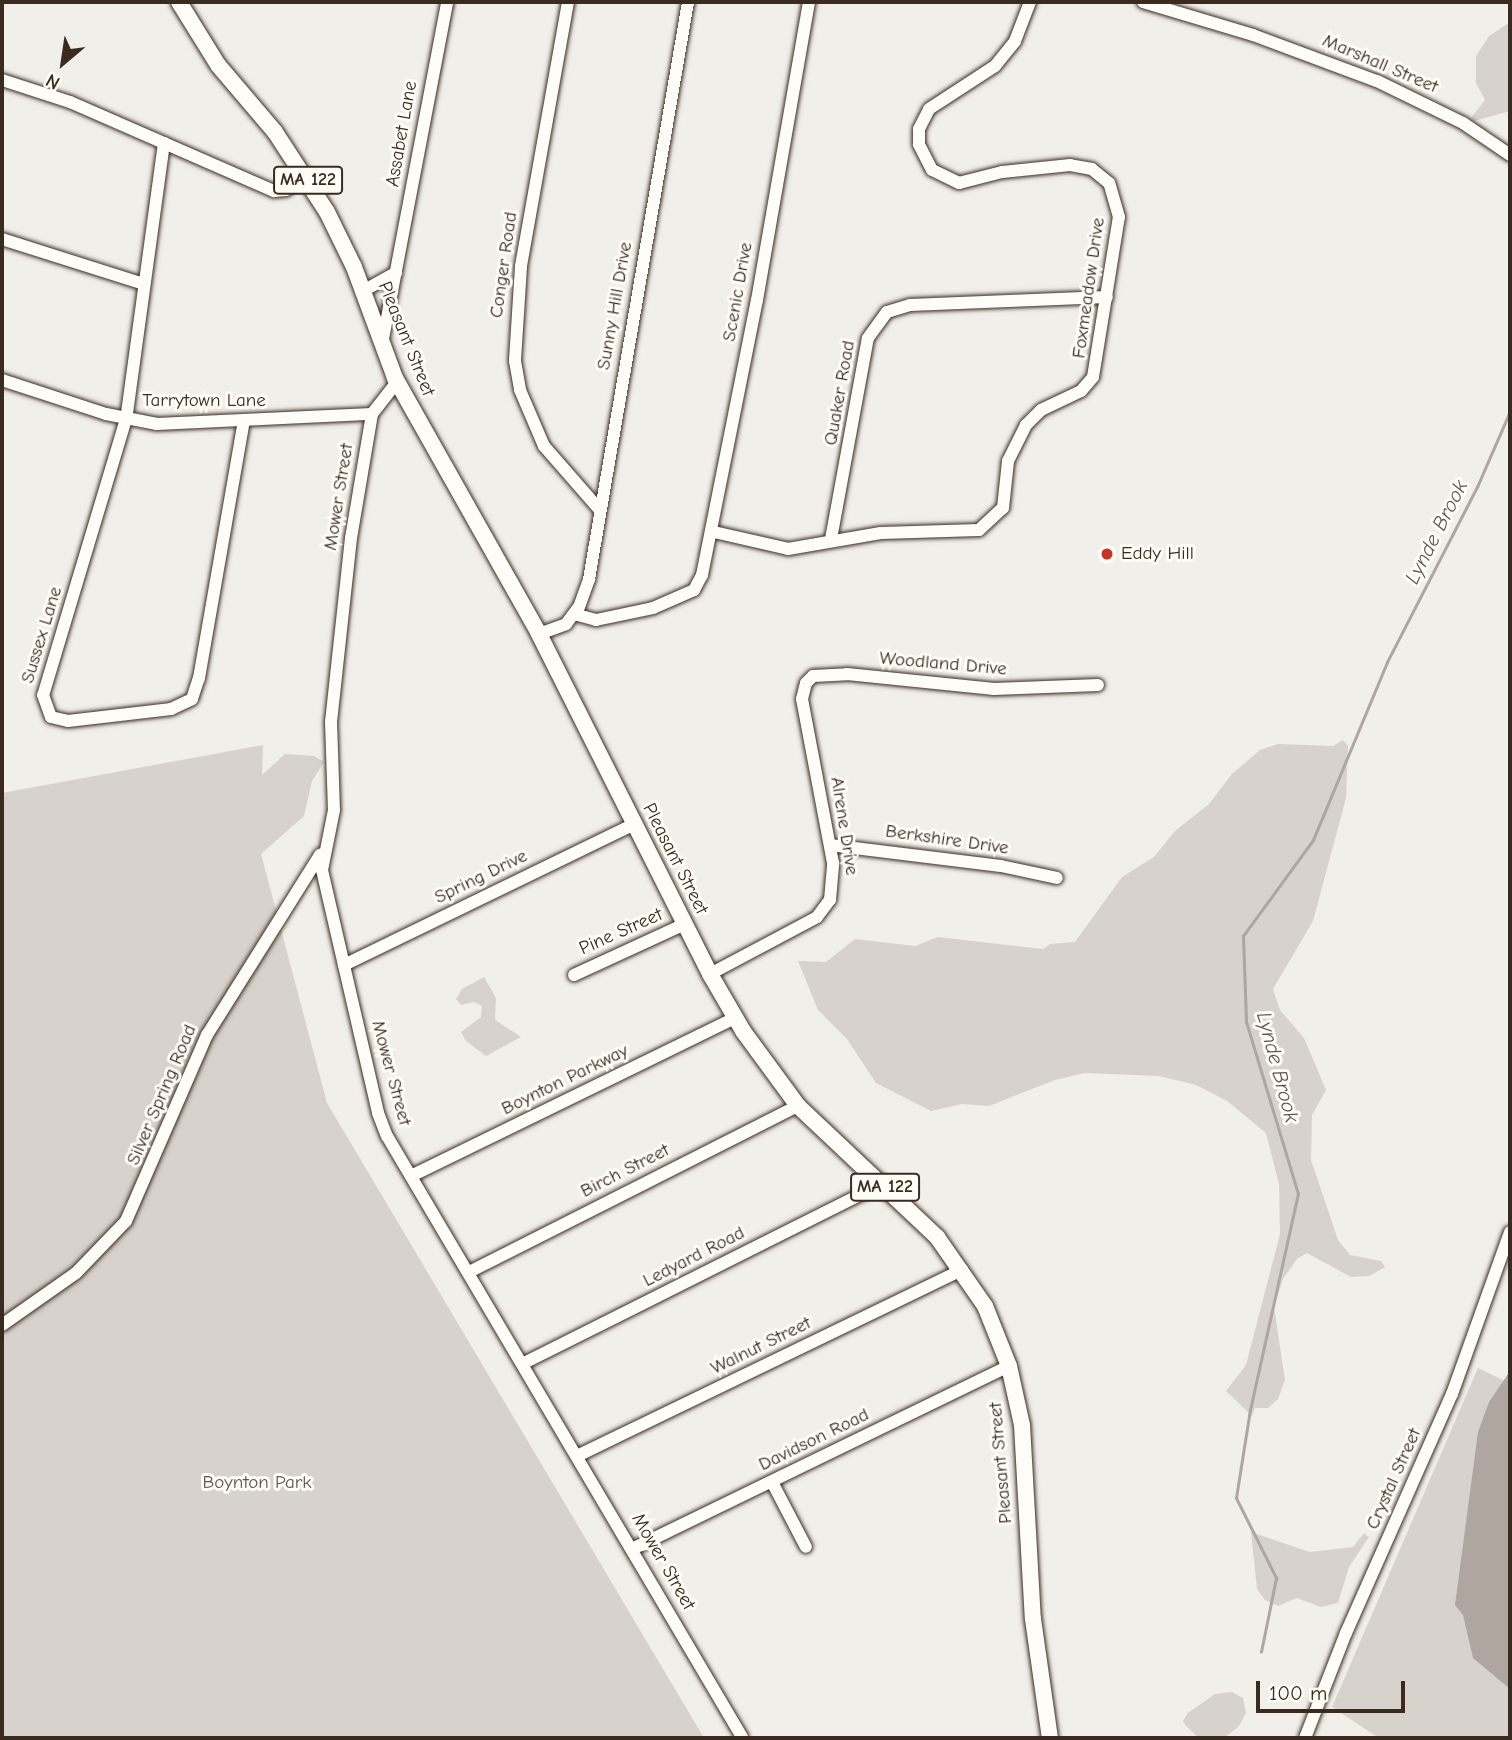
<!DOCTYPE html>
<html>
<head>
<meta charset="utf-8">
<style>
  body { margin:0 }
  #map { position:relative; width:1512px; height:1740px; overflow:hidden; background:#f1efea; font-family:"Comic Neue",sans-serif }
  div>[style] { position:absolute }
  .green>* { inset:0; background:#d7d2cc }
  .water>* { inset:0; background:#aea69f }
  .stream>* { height:2.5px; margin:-1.25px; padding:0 1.25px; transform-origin:1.25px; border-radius:1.25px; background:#aea69f }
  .roads { filter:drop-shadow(0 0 2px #3b2a1e) drop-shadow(0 0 2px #3b2a1e) }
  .minor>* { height:12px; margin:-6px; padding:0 6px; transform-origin:6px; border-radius:6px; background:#fdfcf7 }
  .major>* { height:16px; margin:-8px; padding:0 8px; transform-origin:8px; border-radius:8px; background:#fdfcf7 }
  .dots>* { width:19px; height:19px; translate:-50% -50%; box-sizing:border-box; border:4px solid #fdfcf7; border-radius:50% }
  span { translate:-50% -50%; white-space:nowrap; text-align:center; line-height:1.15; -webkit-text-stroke:6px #fdfcf7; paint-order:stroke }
  .shield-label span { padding:2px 5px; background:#fdfcf7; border:2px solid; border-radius:5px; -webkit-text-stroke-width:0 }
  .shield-label { font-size:18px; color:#3b2a1e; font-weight:700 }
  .street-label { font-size:19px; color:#3b2a1e }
  .poi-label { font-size:19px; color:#3b2a1e }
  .left { translate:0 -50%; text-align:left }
  .park-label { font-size:19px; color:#62544a }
  .water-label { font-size:21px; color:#63554b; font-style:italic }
  .frame { position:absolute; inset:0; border:4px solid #3b2a1e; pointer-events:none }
  .north { position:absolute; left:28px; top:28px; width:70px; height:70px; -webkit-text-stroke:5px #fdfcf7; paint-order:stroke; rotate:209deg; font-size:19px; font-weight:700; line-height:28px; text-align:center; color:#3b2a1e }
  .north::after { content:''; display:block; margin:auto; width:24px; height:32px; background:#3b2a1e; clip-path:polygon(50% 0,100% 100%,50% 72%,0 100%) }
  .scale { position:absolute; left:1256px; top:1681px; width:149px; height:32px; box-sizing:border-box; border:4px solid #3b2a1e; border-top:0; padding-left:9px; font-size:21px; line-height:24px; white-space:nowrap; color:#3b2a1e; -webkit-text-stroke:5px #fdfcf7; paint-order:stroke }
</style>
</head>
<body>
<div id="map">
  <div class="green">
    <div style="clip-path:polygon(1510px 22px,1510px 111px,1474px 121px,1471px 118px,1485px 100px,1476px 83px,1476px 56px,1489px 36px)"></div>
    <div style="clip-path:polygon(1343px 740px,1348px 746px,1346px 798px,1313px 921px,1273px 989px,1280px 1010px,1304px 1038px,1326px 1090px,1312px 1115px,1311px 1160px,1338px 1240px,1350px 1255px,1381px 1261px,1385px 1267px,1369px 1276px,1351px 1277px,1307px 1253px,1297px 1259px,1283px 1279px,1274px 1307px,1285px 1380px,1278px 1399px,1268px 1408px,1255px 1408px,1252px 1416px,1226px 1391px,1246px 1365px,1280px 1234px,1279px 1184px,1266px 1133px,1227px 1101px,1196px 1085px,1159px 1076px,1085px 1073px,1055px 1080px,989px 1106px,962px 1104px,931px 1111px,876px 1083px,847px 1039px,818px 1010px,798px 961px,826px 962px,855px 939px,915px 946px,938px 937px,1043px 949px,1050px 944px,1075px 942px,1122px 877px,1154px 857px,1175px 831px,1209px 804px,1232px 774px,1260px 750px,1278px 744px,1333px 746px)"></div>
    <div style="clip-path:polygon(263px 745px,262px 775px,285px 754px,314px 756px,324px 762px,312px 781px,304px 816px,261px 854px,327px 1103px,704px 1738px,2px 1738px,2px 793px)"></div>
    <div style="clip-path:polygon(484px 977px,496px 998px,495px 1020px,521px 1037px,486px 1056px,466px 1041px,461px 1032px,481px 1017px,482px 1006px,474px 1002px,461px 1005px,456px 999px,462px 989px)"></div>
    <div style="clip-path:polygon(1478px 1368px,1503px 1380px,1510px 1738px,1379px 1738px,1332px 1707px)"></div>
    <div style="clip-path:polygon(1251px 1532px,1310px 1552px,1353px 1547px,1364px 1533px,1369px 1537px,1349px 1567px,1338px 1603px,1321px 1607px,1297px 1598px,1278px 1606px,1265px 1600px,1257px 1589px)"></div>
    <div style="clip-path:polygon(1232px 1692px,1243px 1698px,1246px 1713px,1239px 1726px,1224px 1738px,1199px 1738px,1186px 1726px,1183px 1721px,1188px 1713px,1215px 1694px)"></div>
  </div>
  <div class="water">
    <div style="clip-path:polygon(1510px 1371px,1510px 1689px,1473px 1658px,1463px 1615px,1455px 1605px,1478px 1432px,1489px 1402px)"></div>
  </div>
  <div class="stream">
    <div style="left:1261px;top:1652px;width:76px;rotate:-78.5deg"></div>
    <div style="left:1276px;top:1578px;width:89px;rotate:-116.6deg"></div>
    <div style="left:1236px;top:1498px;width:89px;rotate:-81deg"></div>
    <div style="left:1250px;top:1410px;width:221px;rotate:-77.5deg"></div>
    <div style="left:1298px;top:1194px;width:180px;rotate:-106.8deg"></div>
    <div style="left:1246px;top:1022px;width:86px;rotate:-92deg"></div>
    <div style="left:1243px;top:936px;width:119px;rotate:-53.9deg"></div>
    <div style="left:1313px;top:840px;width:193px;rotate:-67.4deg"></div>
    <div style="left:1387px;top:662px;width:197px;rotate:-62.8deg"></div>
    <div style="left:1477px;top:487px;width:83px;rotate:-66.5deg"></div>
  </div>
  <div class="roads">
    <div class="minor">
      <div style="left:568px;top:2px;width:269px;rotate:100.1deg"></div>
      <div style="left:521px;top:267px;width:94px;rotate:93.7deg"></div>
      <div style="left:515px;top:361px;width:29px;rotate:80deg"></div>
      <div style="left:520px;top:390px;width:61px;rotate:66.8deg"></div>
      <div style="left:544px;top:446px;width:84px;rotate:48.9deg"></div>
      <div style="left:1143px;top:2px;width:115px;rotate:16.7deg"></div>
      <div style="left:1253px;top:35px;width:132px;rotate:20.4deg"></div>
      <div style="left:1377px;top:81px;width:96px;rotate:26deg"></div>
      <div style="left:1463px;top:123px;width:57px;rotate:34.2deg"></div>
      <div style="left:2px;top:80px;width:71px;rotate:17.9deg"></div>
      <div style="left:70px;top:102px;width:223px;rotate:23.6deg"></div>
      <div style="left:274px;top:191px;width:12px;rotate:-5deg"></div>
      <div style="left:286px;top:190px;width:24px;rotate:-36deg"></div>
      <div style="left:164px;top:143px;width:279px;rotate:97.8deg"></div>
      <div style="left:126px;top:419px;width:288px;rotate:106.7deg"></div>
      <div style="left:43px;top:695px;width:23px;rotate:70deg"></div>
      <div style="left:51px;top:717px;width:17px;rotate:13deg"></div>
      <div style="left:68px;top:721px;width:104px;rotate:-6.6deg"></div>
      <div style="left:171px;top:709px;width:23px;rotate:-25deg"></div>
      <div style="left:192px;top:699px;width:22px;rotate:-72deg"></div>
      <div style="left:199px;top:678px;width:261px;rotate:-80.1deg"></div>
      <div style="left:2px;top:239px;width:149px;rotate:17.6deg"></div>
      <div style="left:363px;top:291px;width:38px;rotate:-29deg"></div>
      <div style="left:382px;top:344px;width:348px;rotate:-79.2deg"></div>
      <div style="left:2px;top:380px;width:109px;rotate:18.1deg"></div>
      <div style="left:106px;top:414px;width:52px;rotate:11.1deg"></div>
      <div style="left:157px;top:424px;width:215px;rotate:-2.7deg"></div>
      <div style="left:397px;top:382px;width:41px;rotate:128deg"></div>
      <div style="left:372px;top:414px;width:126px;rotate:99.6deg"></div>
      <div style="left:351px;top:538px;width:184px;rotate:96.2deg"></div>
      <div style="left:331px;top:721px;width:89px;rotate:88.1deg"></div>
      <div style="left:334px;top:810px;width:61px;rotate:101.3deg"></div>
      <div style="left:322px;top:870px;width:249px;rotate:77deg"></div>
      <div style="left:378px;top:1113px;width:25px;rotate:69deg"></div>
      <div style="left:387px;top:1136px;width:698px;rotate:59.43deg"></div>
      <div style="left:714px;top:532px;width:76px;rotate:12.9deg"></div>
      <div style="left:788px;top:549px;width:94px;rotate:-9.8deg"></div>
      <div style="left:881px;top:533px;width:98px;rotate:-1.8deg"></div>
      <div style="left:979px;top:530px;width:33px;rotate:-43deg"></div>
      <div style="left:1003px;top:508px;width:47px;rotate:-83.9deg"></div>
      <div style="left:1008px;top:461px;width:40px;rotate:-63.4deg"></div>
      <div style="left:1026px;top:425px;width:21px;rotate:-45deg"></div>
      <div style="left:1041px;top:410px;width:44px;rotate:-25.4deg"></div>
      <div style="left:1081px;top:391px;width:18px;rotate:-49deg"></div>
      <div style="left:1093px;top:377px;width:162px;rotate:-80.8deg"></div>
      <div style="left:1119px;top:217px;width:35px;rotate:-106deg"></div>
      <div style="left:1109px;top:183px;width:22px;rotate:-141deg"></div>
      <div style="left:1092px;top:169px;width:22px;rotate:-170deg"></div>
      <div style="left:1070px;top:165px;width:68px;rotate:174.1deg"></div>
      <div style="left:1002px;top:172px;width:44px;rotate:165.7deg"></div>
      <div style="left:959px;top:183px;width:30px;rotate:-154deg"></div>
      <div style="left:932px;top:170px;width:29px;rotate:-117deg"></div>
      <div style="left:919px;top:144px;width:15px;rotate:-90deg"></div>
      <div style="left:919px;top:129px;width:22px;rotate:-63deg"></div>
      <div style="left:929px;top:109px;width:79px;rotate:-33.1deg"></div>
      <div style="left:995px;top:66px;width:32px;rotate:-51deg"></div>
      <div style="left:1015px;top:41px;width:42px;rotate:-69deg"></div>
      <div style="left:831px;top:539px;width:204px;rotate:-79.6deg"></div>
      <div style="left:868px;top:338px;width:32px;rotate:-54deg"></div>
      <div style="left:887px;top:312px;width:24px;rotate:-17deg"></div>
      <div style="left:910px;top:305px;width:197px;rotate:-2.3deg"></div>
      <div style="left:574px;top:614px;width:23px;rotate:15deg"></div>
      <div style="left:596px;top:620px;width:58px;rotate:-11.9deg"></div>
      <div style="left:653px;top:608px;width:45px;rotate:-23.7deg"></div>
      <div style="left:694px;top:590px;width:17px;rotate:-62deg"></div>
      <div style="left:702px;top:575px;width:280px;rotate:-78.7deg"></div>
      <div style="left:757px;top:300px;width:303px;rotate:-80.1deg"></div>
      <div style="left:539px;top:634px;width:29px;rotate:-20deg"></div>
      <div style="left:566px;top:624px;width:21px;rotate:-53deg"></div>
      <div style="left:579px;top:607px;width:30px;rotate:-70deg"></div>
      <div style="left:589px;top:579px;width:585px;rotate:-80.26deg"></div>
      <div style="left:830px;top:845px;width:172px;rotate:7deg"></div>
      <div style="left:1001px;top:866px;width:57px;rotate:12.1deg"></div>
      <div style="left:344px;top:965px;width:322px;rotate:-25.9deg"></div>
      <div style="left:710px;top:974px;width:121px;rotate:-28deg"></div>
      <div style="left:817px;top:917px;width:21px;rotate:-53deg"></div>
      <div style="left:830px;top:900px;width:37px;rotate:-85deg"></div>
      <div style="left:833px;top:863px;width:167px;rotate:-100.7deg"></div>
      <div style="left:802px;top:699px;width:16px;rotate:-76deg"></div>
      <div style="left:806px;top:683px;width:10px;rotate:-45deg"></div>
      <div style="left:813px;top:676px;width:34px;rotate:-3deg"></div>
      <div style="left:847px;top:674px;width:148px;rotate:5.8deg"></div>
      <div style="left:994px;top:689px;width:104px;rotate:-2.2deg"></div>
      <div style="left:574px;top:975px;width:122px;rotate:-24.7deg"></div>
      <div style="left:411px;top:1176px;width:360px;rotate:-26deg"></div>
      <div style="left:471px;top:1271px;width:366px;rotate:-26.8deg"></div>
      <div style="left:2px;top:1325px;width:90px;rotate:-35.1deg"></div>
      <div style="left:76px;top:1273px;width:72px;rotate:-46.1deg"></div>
      <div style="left:126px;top:1221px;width:203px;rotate:-66.5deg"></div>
      <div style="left:207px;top:1035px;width:213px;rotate:-57.9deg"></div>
      <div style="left:524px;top:1363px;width:399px;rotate:-26.6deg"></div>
      <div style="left:577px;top:1456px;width:428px;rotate:-25.8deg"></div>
      <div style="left:772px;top:1482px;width:73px;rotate:62.4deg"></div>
      <div style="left:634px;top:1548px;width:417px;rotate:-25.9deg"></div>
      <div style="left:1305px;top:1738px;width:113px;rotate:-68.7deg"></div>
      <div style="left:1346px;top:1633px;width:261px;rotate:-66.1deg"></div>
      <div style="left:1452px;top:1394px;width:172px;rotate:-70.3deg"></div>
    </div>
    <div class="major">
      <div style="left:179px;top:2px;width:74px;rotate:58.2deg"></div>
      <div style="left:218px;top:65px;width:88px;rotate:49.6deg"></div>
      <div style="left:275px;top:132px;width:95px;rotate:57deg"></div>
      <div style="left:327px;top:212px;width:61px;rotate:63.9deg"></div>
      <div style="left:354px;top:267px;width:118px;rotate:69.7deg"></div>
      <div style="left:395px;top:378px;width:294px;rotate:60.6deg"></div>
      <div style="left:539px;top:634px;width:381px;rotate:63.3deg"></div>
      <div style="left:710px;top:974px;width:66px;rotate:59.9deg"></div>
      <div style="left:743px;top:1031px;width:93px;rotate:53.7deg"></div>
      <div style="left:798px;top:1106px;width:191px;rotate:43.3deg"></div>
      <div style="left:937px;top:1237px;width:84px;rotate:55.2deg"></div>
      <div style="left:985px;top:1306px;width:65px;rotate:68.2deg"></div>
      <div style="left:1009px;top:1366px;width:60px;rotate:77.6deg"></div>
      <div style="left:1022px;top:1425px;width:194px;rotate:86.8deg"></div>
      <div style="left:1033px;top:1619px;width:120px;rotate:81.9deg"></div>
    </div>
  </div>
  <div class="dots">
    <div style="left:1107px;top:554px;background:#c8321e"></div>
  </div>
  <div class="shield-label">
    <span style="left:308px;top:180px">MA 122</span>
    <span style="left:885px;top:1187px">MA 122</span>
  </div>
  <div class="street-label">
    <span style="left:1380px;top:64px;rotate:23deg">Marshall Street</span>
    <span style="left:402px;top:134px;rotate:-80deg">Assabet Lane</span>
    <span style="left:504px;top:265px;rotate:-82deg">Conger Road</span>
    <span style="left:1089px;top:288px;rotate:-82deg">Foxmeadow Drive</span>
    <span style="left:738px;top:292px;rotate:-80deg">Scenic Drive</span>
    <span style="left:615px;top:306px;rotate:-80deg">Sunny Hill Drive</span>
    <span style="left:406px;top:339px;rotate:68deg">Pleasant Street</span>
    <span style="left:840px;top:393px;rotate:-80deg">Quaker Road</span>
    <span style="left:204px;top:401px">Tarrytown Lane</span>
    <span style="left:339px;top:497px;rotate:-81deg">Mower Street</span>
    <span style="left:42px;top:635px;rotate:-73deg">Sussex Lane</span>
    <span style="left:943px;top:664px;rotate:5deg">Woodland Drive</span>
    <span style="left:844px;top:826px;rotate:81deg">Alrene Drive</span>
    <span style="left:947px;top:840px;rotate:8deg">Berkshire Drive</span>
    <span style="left:675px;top:859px;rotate:63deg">Pleasant Street</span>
    <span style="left:481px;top:877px;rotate:-26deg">Spring Drive</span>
    <span style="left:621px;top:932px;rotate:-24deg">Pine Street</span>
    <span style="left:391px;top:1073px;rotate:75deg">Mower Street</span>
    <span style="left:565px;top:1080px;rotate:-26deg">Boynton Parkway</span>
    <span style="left:162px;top:1095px;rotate:-67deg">Silver Spring Road</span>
    <span style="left:625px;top:1171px;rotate:-27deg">Birch Street</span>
    <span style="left:694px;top:1257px;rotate:-27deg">Ledyard Road</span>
    <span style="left:761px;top:1346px;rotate:-26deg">Walnut Street</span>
    <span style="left:814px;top:1440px;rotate:-26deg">Davidson Road</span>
    <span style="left:1001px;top:1463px;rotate:-95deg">Pleasant Street</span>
    <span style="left:1394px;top:1479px;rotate:-66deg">Crystal Street</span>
    <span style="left:663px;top:1562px;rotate:60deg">Mower Street</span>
  </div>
  <div class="poi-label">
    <span class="left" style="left:1121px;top:554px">Eddy Hill</span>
  </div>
  <div class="park-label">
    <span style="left:257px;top:1483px">Boynton Park</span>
  </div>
  <div class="water-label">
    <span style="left:1436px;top:532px;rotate:-63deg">Lynde Brook</span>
    <span style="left:1278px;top:1067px;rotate:75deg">Lynde Brook</span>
  </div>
  <div class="frame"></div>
  <div class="north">N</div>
  <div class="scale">100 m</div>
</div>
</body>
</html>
